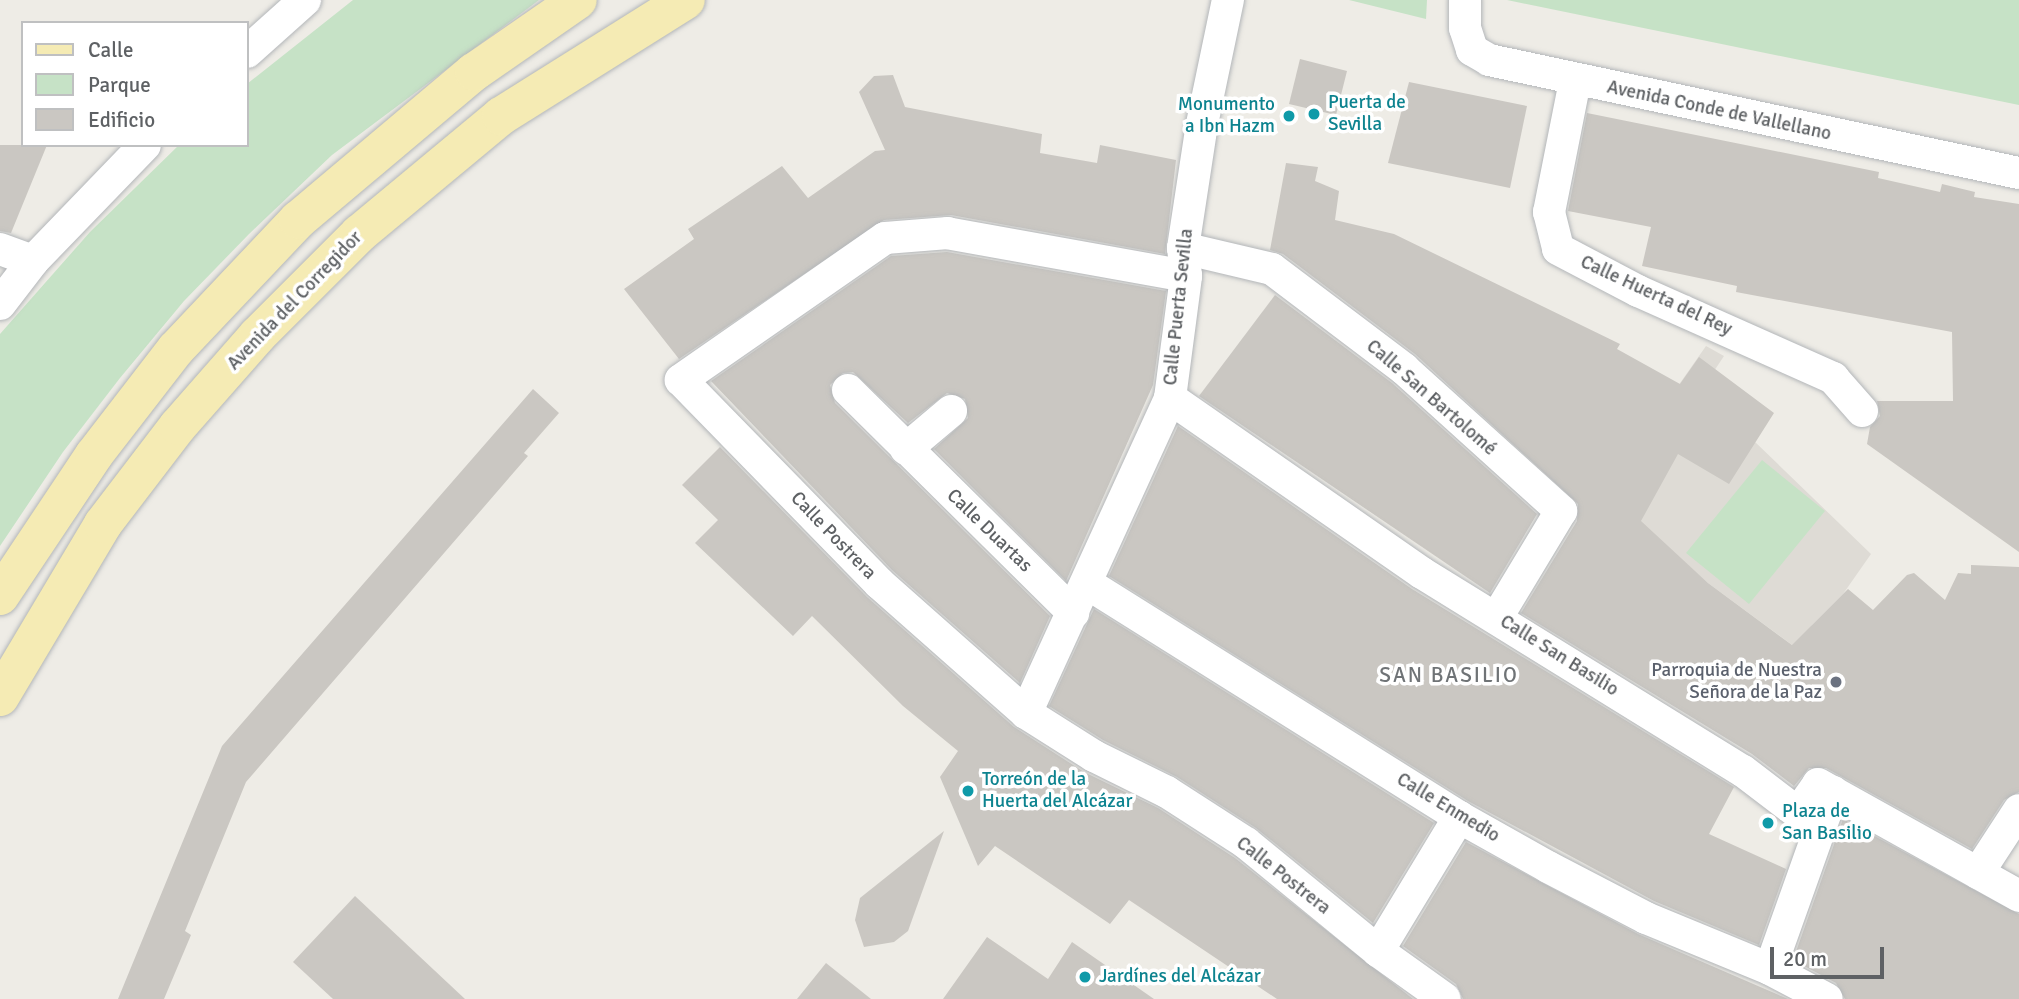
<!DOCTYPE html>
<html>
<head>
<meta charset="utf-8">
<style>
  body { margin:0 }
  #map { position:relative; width:2019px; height:999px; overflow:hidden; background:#eeece6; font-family:Signika,sans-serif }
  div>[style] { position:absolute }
  .education>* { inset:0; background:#dedbd5 }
  .green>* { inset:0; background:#c6e2c6 }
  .building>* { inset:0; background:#cac7c2 }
  .roads { filter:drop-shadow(0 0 2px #b3b6b9) drop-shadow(0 0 2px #b3b6b9) }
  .street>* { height:32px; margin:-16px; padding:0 16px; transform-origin:16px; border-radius:16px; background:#fff }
  .primary>* { height:38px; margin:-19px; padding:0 19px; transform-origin:19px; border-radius:19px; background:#f5ebb4 }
  .dots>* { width:19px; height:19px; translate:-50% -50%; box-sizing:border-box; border:4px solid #fff; border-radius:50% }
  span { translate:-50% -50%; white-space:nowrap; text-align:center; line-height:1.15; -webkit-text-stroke:7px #fff; paint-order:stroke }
  .culture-label { font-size:19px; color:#0d838f }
  .left { translate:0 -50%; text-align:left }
  .right { translate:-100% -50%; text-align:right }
  .street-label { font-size:19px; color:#5e6164 }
  .worship-label { font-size:19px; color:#5b616d }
  .neighbourhood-label { font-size:21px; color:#6f7376; letter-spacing:2px }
  .legend { position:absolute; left:21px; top:21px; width:228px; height:126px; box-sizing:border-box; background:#fff; border:2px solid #bfc0c1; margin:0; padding:9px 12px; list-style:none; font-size:21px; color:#5e6164 }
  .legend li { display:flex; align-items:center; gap:14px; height:35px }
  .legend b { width:35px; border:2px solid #bfc0c1 }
  .scale { position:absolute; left:1770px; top:947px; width:114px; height:32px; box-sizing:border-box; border:4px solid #5e6164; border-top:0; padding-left:9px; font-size:21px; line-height:24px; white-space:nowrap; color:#5e6164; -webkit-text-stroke:5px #fff; paint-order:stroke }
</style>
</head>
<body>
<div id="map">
  <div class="education">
    <div style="clip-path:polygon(1706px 346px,1724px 356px,1714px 371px,1753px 440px,1871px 554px,1843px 594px,1812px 625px,1799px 650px,1708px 583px,1641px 523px,1645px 367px,1678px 386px)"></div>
  </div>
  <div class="green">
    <div style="clip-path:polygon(353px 0,539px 0,332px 155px,249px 234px,184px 301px,120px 378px,63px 452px,0 546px,0 334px,90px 232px,179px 145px,247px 145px,247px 84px)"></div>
    <div style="clip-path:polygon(1349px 0,1427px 0,1426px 19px)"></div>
    <div style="clip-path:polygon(1507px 0,2019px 0,2019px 105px)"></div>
    <div style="clip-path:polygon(1762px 460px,1825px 511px,1749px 604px,1686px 553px)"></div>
  </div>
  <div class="building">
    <div style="clip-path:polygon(1300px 59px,1347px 71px,1336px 115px,1289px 104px)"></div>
    <div style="clip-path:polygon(893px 75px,905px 107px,1042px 134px,1040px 153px,1097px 163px,1100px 145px,1176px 160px,1165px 254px,951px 215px,884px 220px,679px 359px,624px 289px,694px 239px,688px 229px,782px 166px,808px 198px,875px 151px,885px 150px,859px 92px,874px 76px)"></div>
    <div style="clip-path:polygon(1409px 82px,1527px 106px,1510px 188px,1388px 163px)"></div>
    <div style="clip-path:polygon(1587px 113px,1879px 172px,1878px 178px,1940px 192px,1942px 184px,1975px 192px,1974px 197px,2019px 204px,2019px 552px,1867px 444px,1870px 427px,1880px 416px,1877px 401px,1953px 401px,1952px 332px,1736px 292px,1737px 286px,1642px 266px,1651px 227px,1568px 211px)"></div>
    <div style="clip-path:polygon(0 145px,47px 145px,11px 233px,0 231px)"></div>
    <div style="clip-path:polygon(1286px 163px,1318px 167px,1315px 181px,1339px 191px,1335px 220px,1394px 234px,1620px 344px,1617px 349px,1680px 384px,1699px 357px,1774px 413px,1729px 484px,1678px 454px,1641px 521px,1708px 583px,1792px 645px,1848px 589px,1873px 610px,1907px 575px,1914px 573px,1945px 600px,1958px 573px,1971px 574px,1971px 565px,2019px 567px,2019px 792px,2004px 800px,1972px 849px,1826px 768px,1809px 768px,1794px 786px,1752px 754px,1521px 613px,1577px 521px,1578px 504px,1415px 354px,1283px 254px,1270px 250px)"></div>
    <div style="clip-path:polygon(947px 252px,1166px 291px,1153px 385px,1066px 581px,934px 449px,968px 418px,965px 399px,947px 393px,908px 423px,853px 372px,843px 373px,830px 385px,835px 403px,1050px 616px,1020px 683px,892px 570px,711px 381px,891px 256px)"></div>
    <div style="clip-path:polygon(1275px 295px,1392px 383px,1537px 514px,1490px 593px,1199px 396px)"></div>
    <div style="clip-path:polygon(533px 389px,559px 413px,524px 453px,528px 456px,246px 782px,185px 931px,191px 935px,164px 999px,118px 999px,222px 746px)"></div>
    <div style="clip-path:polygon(1178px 426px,1412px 589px,1734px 787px,1709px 834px,1786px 869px,1759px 945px,1654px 901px,1468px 801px,1109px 576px)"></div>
    <div style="clip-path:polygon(720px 447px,867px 597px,1014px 727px,1084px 772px,1158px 808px,1235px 858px,1413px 999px,1277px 999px,1129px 900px,1110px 924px,995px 846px,978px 866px,940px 777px,958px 751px,903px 706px,812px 616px,793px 636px,695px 543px,718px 520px,682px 485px)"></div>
    <div style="clip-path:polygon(1094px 609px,1434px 823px,1373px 923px,1256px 828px,1177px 777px,1103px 740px,1049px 706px)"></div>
    <div style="clip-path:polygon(1843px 819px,2019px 914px,2019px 999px,1845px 999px,1836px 983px,1793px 960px)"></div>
    <div style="clip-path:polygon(944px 831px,908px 931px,894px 942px,864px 947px,855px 920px,860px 898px)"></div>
    <div style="clip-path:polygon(1466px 842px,1638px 934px,1788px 999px,1463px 999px,1456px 984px,1403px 946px)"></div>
    <div style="clip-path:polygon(355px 896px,465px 999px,333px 999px,293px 962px)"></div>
    <div style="clip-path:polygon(987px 937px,1048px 979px,1072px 942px,1154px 999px,943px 999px)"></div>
    <div style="clip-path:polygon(826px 963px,871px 999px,797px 999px)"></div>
  </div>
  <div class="roads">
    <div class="street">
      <div style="left:1465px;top:0;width:28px;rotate:90deg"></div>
      <div style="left:1465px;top:28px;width:23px;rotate:72deg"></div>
      <div style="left:1472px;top:50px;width:20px;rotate:30deg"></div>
      <div style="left:1489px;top:60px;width:542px;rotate:12.04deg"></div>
      <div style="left:247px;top:52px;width:78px;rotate:-41.9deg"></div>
      <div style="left:1575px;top:81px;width:134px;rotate:101.2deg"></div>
      <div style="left:1549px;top:212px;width:38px;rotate:76deg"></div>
      <div style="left:1558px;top:249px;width:90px;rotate:27.7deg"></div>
      <div style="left:1638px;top:291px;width:214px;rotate:24deg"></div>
      <div style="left:1833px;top:378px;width:44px;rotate:48.7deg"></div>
      <div style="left:1183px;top:248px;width:91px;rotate:13.3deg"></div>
      <div style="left:1272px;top:269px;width:166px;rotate:37.1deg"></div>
      <div style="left:1404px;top:369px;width:212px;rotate:42.1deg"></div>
      <div style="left:1561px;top:511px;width:124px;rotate:121.1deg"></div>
      <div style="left:0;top:249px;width:35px;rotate:20deg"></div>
      <div style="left:1186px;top:276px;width:242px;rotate:-169.8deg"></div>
      <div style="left:948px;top:233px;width:63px;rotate:175.5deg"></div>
      <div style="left:885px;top:238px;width:249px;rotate:145.2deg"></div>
      <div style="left:681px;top:380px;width:284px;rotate:45.7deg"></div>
      <div style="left:879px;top:583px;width:196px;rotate:41.5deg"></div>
      <div style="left:1026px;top:713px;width:80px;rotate:32.3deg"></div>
      <div style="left:1094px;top:756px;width:81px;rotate:26.3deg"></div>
      <div style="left:1167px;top:792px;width:94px;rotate:32.8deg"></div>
      <div style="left:1246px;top:843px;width:171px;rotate:39.3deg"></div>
      <div style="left:1378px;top:951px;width:82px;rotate:35.6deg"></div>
      <div style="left:0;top:304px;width:54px;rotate:-52.5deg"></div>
      <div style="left:33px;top:261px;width:161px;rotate:-46deg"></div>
      <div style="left:848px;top:390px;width:317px;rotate:44.7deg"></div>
      <div style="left:1170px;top:398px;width:307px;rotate:34.8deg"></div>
      <div style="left:1422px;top:573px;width:377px;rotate:31.7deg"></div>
      <div style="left:1743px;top:771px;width:69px;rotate:37.4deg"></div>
      <div style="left:1798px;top:813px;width:35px;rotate:-55deg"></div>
      <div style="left:1818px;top:784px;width:230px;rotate:29.1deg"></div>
      <div style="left:906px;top:449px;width:59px;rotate:-40.2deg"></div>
      <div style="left:1088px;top:584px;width:438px;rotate:32.1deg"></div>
      <div style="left:1459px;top:817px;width:102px;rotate:29.3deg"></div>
      <div style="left:1548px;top:867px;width:110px;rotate:27.5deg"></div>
      <div style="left:1646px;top:918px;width:134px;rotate:22.4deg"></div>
      <div style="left:1770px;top:969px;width:64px;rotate:27.8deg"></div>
      <div style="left:1026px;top:713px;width:346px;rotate:-65.4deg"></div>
      <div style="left:1170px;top:398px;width:123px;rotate:-82.5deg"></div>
      <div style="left:1186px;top:276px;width:28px;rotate:-96deg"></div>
      <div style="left:1183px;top:248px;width:125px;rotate:-81.3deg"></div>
      <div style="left:1202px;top:124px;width:127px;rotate:-78.2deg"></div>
      <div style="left:1978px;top:873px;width:75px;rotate:-56.9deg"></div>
      <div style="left:1378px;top:951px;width:157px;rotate:-58.8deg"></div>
      <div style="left:1770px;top:969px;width:188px;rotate:-70.4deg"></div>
    </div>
    <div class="primary">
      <div style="left:0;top:596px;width:169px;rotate:-56.3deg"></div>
      <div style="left:94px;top:455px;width:134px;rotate:-52.3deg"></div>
      <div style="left:176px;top:349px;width:178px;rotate:-46.6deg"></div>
      <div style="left:298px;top:220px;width:230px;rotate:-40.1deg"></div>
      <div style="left:474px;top:72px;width:126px;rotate:-34.7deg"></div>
      <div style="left:0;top:697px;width:201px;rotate:-59.2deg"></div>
      <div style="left:103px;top:524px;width:123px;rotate:-52.6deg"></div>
      <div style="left:178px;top:426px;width:121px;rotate:-48.7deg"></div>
      <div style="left:258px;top:335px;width:143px;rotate:-45deg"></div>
      <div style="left:359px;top:234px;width:185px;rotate:-39.7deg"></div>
      <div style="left:501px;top:116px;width:218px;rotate:-32.1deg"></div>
    </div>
  </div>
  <div class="dots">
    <div style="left:1314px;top:114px;background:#0f9aa8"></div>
    <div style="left:1289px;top:116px;background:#0f9aa8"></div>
    <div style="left:1836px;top:682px;background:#6b7280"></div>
    <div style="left:968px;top:791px;background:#0f9aa8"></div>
    <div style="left:1768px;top:823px;background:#0f9aa8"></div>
    <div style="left:1085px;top:977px;background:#0f9aa8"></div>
  </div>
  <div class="culture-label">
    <span class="left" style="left:1328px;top:114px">Puerta de<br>Sevilla</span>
    <span class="right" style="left:1275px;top:116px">Monumento<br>a Ibn Hazm</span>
    <span class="left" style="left:982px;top:791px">Torreón de la<br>Huerta del Alcázar</span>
    <span class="left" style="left:1782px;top:823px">Plaza de<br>San Basilio</span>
    <span class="left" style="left:1099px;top:977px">Jardínes del Alcázar</span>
  </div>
  <div class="street-label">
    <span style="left:1719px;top:111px;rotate:12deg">Avenida Conde de Vallellano</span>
    <span style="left:1656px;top:296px;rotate:25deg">Calle Huerta del Rey</span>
    <span style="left:295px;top:301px;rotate:-46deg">Avenida del Corregidor</span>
    <span style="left:1179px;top:307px;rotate:-84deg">Calle Puerta Sevilla</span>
    <span style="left:1431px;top:398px;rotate:41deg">Calle San Bartolomé</span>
    <span style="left:989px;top:531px;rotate:44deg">Calle Duartas</span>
    <span style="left:833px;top:536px;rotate:46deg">Calle Postrera</span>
    <span style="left:1559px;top:656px;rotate:32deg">Calle San Basilio</span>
    <span style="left:1448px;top:808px;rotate:31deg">Calle Enmedio</span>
    <span style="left:1283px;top:876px;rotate:38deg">Calle Postrera</span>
  </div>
  <div class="worship-label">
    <span class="right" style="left:1822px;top:682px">Parroquia de Nuestra<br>Señora de la Paz</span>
  </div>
  <div class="neighbourhood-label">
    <span style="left:1449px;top:675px">SAN BASILIO</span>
  </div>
  <ul class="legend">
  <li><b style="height:9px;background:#f5ebb4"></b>Calle</li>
  <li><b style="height:19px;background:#c6e2c6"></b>Parque</li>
  <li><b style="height:19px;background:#cac7c2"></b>Edificio</li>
  </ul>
  <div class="scale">20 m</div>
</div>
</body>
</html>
